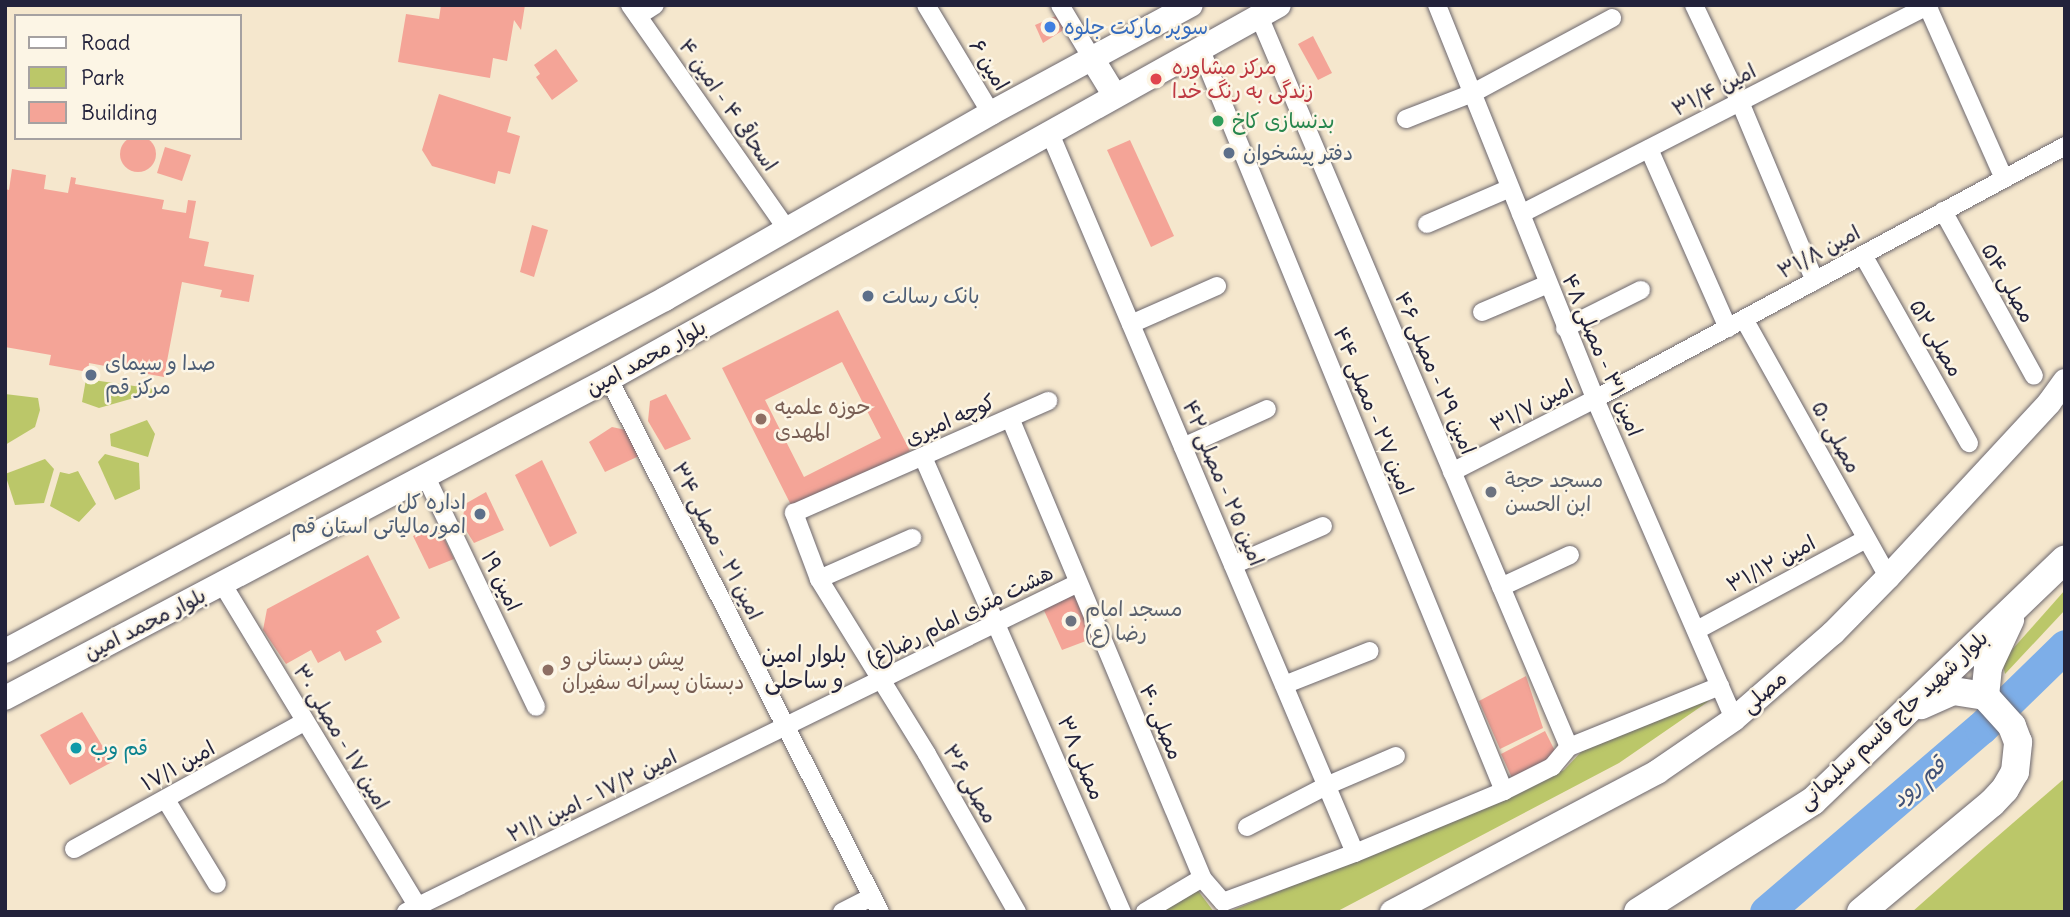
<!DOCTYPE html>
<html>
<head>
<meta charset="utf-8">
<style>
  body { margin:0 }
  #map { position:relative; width:2070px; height:917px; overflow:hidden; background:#f5e7cd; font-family:Delius,"Playpen Sans Arabic",sans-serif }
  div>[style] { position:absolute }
  .green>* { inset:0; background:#bbc769 }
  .river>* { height:33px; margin:-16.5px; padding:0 16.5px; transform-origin:16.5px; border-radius:16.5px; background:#7daee8 }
  .building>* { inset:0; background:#f4a497 }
  .round { border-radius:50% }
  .roads { filter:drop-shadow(0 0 2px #6c676e) drop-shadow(0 0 2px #6c676e) }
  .minor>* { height:18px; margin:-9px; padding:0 9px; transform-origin:9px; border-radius:9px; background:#fff }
  .secondary>* { height:24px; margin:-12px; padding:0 12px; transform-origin:12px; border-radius:12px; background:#fff }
  .primary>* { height:28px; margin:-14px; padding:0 14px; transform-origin:14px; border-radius:14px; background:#fff }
  .dots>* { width:19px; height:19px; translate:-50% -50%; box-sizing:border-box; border:4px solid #fcf5e5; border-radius:50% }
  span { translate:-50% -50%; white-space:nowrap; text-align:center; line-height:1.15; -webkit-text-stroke:5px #fcf5e5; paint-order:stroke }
  .shop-label { font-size:21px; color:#366cbe }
  .left { translate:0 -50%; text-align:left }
  .street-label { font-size:21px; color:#22223b }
  .health-label { font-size:21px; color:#be3a42 }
  .leisure-label { font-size:21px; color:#27864d }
  .service-label { font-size:21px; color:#4e5e75 }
  .right { translate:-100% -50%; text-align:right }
  .education-label { font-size:21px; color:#785e54 }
  .worship-label { font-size:21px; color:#5b616d }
  .culture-label { font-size:21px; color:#0d838f }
  .neighbourhood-label { font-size:23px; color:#22223b }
  .water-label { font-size:23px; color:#425378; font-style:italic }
  .frame { position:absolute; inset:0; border:7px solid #22223b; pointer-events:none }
  .legend { position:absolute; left:14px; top:14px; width:228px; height:126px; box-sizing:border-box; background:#fcf5e5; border:2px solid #a5a1a1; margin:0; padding:9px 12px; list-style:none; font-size:21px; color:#22223b }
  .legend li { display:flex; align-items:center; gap:14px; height:35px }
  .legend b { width:35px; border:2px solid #a5a1a1 }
</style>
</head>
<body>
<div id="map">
  <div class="green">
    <div style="clip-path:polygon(86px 379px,162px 390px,99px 408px,82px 402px)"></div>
    <div style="clip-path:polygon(5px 394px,38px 398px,40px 410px,35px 427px,5px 445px)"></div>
    <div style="clip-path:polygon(147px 420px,155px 434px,148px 457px,111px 446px,110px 434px)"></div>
    <div style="clip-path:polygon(105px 454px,139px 463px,140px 489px,115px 500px,98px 462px)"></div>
    <div style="clip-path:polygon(45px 459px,54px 469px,44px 503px,15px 505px,5px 474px)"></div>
    <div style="clip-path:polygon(78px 471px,96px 504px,79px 522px,50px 506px,60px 472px,69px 474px)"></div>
    <div style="clip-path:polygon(2065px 590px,2065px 610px,2005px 674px,2002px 661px)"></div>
    <div style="clip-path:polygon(1709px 701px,1619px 763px,1336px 912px,1228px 912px,1498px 801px,1564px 770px,1582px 751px,1684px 704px)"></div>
    <div style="clip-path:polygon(2065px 778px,2065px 912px,1912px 912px,1983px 849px)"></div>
    <div style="clip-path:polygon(1196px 888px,1214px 912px,1159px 912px)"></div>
  </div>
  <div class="river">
    <div style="left:1766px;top:912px;width:283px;rotate:-40.6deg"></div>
    <div style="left:1981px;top:728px;width:117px;rotate:-44.3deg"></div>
  </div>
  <div class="building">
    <div style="clip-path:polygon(441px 5px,525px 5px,521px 30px,514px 20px,507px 61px,493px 58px,490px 78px,398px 62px,406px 14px,439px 19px)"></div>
    <div style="clip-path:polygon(1056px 16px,1065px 29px,1043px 43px,1035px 25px)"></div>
    <div style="clip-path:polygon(1313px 36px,1332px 73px,1318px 80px,1298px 44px)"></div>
    <div style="clip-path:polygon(556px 49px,578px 81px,552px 100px,536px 77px,540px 74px,534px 65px)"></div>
    <div style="clip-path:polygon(439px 94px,511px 117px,507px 132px,520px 136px,510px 174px,498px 171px,495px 184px,432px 166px,422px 150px)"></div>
    <div class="round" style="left:120px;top:136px;width:36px;height:36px"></div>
    <div style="clip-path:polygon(1130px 140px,1174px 236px,1151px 247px,1107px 150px)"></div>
    <div style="clip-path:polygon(165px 147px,191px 155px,182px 181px,157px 173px)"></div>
    <div style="clip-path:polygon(12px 169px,46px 175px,44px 189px,68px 193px,71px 177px,76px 178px,75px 184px,164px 200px,162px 209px,186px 213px,188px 200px,196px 201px,189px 238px,209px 242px,204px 266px,254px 275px,249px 302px,220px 297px,222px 290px,182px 282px,164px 377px,89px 363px,88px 372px,49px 365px,51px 355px,5px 347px,5px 189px,9px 190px)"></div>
    <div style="clip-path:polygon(532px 225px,548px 230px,534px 277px,520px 272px)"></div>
    <div style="clip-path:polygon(evenodd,838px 310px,910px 451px,793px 509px,722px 368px,838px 310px,842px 362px,881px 438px,804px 477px,765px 400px,842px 362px)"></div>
    <div style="clip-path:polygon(666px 394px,691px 439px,665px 450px,648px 421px,650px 401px)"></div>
    <div style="clip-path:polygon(612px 427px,626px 430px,639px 456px,605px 472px,589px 442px)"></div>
    <div style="clip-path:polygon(542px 460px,577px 533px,550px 547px,515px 475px)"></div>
    <div style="clip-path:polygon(486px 492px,504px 530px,474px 543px,462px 524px,465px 504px)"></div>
    <div style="clip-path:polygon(426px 530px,441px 532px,454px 559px,429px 569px,413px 536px)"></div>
    <div style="clip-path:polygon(368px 555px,400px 618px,376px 631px,382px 642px,345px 661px,340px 651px,318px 663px,311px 650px,286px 664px,263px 630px,267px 609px)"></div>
    <div style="clip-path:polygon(1080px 589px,1099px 636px,1062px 650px,1042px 606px)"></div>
    <div style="clip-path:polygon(1526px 676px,1543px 728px,1500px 749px,1479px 701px)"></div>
    <div style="clip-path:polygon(82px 712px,112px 762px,70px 785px,40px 735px)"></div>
    <div style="clip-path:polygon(1545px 731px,1555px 751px,1550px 761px,1513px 780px,1501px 754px)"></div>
  </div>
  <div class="roads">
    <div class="minor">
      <div style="left:630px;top:5px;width:276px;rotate:55deg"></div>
      <div style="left:926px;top:5px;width:126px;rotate:59deg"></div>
      <div style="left:1060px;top:5px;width:64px;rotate:59deg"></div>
      <div style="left:1437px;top:5px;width:424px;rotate:68.1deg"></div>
      <div style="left:1595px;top:399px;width:349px;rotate:66.5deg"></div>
      <div style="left:1694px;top:5px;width:107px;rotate:64.6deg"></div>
      <div style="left:1740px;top:102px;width:194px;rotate:67.3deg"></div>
      <div style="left:1927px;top:5px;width:190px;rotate:66.1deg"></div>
      <div style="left:638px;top:16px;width:20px;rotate:-33deg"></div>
      <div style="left:1259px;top:16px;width:794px;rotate:67.02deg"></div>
      <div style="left:1200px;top:48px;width:803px;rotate:67.75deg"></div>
      <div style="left:1406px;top:119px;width:72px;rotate:-21.2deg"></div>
      <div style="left:1473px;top:93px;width:158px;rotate:-28.3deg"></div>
      <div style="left:1049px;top:131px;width:784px;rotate:67.03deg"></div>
      <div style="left:1649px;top:149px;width:196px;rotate:66.2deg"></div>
      <div style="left:1943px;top:211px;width:188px;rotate:61.1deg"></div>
      <div style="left:1521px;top:214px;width:459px;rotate:-27.1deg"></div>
      <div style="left:1427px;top:224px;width:90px;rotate:-23.4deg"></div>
      <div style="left:1863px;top:255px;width:216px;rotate:60.6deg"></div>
      <div style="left:1482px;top:312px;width:72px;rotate:-23deg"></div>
      <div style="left:1744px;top:319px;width:295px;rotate:60.8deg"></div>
      <div style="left:1131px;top:324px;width:94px;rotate:-23.8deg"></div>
      <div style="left:1565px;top:328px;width:85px;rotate:-26.6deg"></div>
      <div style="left:609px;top:379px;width:598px;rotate:63.05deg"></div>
      <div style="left:1010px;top:418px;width:498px;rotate:67.3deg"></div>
      <div style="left:1183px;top:447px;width:92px;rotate:-24.3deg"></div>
      <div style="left:923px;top:457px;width:497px;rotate:66.4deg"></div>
      <div style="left:1452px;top:472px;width:161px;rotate:-27deg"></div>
      <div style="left:1595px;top:399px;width:534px;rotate:-28.29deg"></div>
      <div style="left:425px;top:475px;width:257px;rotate:64.4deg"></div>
      <div style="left:1233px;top:565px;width:98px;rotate:-23.4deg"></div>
      <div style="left:819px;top:579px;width:102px;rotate:-23.8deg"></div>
      <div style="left:223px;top:585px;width:382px;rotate:58.8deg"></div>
      <div style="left:1501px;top:587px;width:76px;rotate:-24.9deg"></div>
      <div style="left:1697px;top:630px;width:192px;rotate:-28.3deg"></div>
      <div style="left:1284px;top:685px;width:92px;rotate:-21.6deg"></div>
      <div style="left:166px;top:800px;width:98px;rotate:58.7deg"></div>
      <div style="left:1247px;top:827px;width:89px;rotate:-27.4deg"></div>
      <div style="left:1326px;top:786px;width:76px;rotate:-23.2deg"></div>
      <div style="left:74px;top:849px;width:263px;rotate:-28.9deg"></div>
      <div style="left:406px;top:912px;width:748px;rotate:-26.09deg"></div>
      <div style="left:842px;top:912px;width:34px;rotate:-27deg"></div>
      <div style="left:1017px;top:912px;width:182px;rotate:-119.7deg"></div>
      <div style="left:927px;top:754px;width:206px;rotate:-121.7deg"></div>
      <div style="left:819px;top:579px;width:71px;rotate:-110.7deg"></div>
      <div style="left:794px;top:513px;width:278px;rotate:-23.8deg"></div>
      <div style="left:1145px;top:912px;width:66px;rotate:-30.8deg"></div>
      <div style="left:1202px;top:878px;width:32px;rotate:49deg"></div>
      <div style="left:1223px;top:902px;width:141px;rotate:-20.4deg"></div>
      <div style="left:1355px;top:853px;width:161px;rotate:-22.6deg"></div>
      <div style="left:1504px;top:791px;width:54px;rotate:-26.6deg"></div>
      <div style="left:1552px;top:767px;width:26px;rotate:-50deg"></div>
      <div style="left:1569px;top:747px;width:163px;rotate:-22deg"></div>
    </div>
    <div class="secondary">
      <div style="left:1093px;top:60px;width:42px;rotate:58.6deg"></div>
      <div style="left:5px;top:651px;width:748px;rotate:-28.07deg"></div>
      <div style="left:665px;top:299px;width:375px;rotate:-29.7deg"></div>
      <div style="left:991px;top:113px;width:227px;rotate:-28.4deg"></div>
      <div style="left:5px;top:698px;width:683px;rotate:-27.84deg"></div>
      <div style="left:609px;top:379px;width:767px;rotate:-29.17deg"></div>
      <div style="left:1392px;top:912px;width:300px;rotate:-27.8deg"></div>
      <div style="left:1657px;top:772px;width:93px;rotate:-34.5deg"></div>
      <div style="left:1734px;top:719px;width:131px;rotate:-41deg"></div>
      <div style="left:1833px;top:633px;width:78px;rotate:-45.5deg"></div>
      <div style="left:1888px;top:577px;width:237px;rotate:-47.2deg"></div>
      <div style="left:2049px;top:403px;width:27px;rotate:-54deg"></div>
    </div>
    <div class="primary">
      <div style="left:1985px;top:696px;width:29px;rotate:-84deg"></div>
      <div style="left:1988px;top:667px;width:52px;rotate:-64.9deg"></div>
      <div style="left:1638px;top:912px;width:207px;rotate:-32.4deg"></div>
      <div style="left:1813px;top:801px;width:349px;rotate:-43.8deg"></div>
      <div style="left:1861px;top:912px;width:170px;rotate:-39.8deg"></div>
      <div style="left:1992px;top:803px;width:19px;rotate:-47deg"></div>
      <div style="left:2005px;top:789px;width:20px;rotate:-60deg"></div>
      <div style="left:2015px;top:772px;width:30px;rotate:-84deg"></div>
      <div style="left:2018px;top:742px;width:17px;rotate:-111deg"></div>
      <div style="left:2012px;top:726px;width:40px;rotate:-132deg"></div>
      <div style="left:1985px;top:696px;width:32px;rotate:-171deg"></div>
      <div style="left:1953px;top:691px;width:35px;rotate:156deg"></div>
    </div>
  </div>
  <div class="dots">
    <div style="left:1050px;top:27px;background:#3f7fe0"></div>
    <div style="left:1156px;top:79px;background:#e0444e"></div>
    <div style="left:1218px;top:121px;background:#2e9e5b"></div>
    <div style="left:1229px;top:153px;background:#5c6f8a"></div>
    <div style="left:868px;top:296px;background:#5c6f8a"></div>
    <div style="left:91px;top:375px;background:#5c6f8a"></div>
    <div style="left:761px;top:419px;background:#8d6e63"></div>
    <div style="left:1491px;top:492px;background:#6b7280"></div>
    <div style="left:480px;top:514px;background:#5c6f8a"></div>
    <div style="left:1071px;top:621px;background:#6b7280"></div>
    <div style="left:548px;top:670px;background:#8d6e63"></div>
    <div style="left:76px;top:748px;background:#0f9aa8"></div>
  </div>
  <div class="shop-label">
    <span class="left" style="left:1064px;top:27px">سوپر مارکت جلوه</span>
  </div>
  <div class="street-label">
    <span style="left:989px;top:65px;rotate:59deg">امین ۶</span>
    <span style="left:1714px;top:90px;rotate:-27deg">امین ۳۱/۴</span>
    <span style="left:728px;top:105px;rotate:55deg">اسحاقی ۴ - امین ۴</span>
    <span style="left:1819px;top:252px;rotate:-28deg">امین ۳۱/۸</span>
    <span style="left:2008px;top:283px;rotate:61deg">مصلی ۵۴</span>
    <span style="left:1936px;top:338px;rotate:60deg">مصلی ۵۲</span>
    <span style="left:1602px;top:355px;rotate:67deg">امین ۳۱ - مصلی ۴۸</span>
    <span style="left:646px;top:358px;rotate:-29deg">بلوار محمد امین</span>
    <span style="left:1435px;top:373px;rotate:67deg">امین ۲۹ - مصلی ۴۶</span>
    <span style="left:1532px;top:406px;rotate:-27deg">امین ۳۱/۷</span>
    <span style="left:1373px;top:411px;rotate:68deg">امین ۲۷ - مصلی ۴۴</span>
    <span style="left:950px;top:420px;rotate:-24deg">کوچه امیری</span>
    <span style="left:1836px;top:437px;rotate:61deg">مصلی ۵۰</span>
    <span style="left:1223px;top:483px;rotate:67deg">امین ۲۵ - مصلی ۴۲</span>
    <span style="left:717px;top:541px;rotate:63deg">امین ۲۱ - مصلی ۳۴</span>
    <span style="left:1771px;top:564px;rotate:-28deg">امین ۳۱/۱۲</span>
    <span style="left:501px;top:581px;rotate:64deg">امین ۱۹</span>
    <span style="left:960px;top:616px;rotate:-26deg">هشت متری امام رضا(ع)</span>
    <span style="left:145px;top:624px;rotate:-27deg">بلوار محمد امین</span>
    <span style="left:1764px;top:692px;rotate:-41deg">مصلی</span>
    <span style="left:1893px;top:720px;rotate:-43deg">بلوار شهید حاج قاسم سلیمانی</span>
    <span style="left:1161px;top:722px;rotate:67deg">مصلی ۴۰</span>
    <span style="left:341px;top:737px;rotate:59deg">امین ۱۷ - مصلی ۳۰</span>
    <span style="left:1081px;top:758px;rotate:67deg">مصلی ۳۸</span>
    <span style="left:178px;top:766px;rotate:-29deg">امین ۱۷/۱</span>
    <span style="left:970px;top:784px;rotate:60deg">مصلی ۳۶</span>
    <span style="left:592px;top:796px;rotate:-26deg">امین ۱۷/۲ - امین ۲۱/۱</span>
  </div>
  <div class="health-label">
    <span class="left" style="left:1172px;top:79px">مرکز مشاوره<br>زندگی به رنگ خدا</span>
  </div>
  <div class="leisure-label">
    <span class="left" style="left:1232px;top:121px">بدنسازی کاخ</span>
  </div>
  <div class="service-label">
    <span class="left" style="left:1243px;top:153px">دفتر پیشخوان</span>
    <span class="left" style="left:882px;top:296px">بانک رسالت</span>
    <span class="left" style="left:105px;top:375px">صدا و سیمای<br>مرکز قم</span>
    <span class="right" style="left:466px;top:514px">اداره کل<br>امورمالیاتی استان قم</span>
  </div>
  <div class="education-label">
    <span class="left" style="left:775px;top:419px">حوزه علمیه<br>المهدی</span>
    <span class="left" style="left:562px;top:670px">پیش دبستانی و<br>دبستان پسرانه سفیران</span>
  </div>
  <div class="worship-label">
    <span class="left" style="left:1505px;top:492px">مسجد حجة<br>ابن الحسن</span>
    <span class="left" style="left:1085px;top:621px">مسجد امام<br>رضا (ع)</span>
  </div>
  <div class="culture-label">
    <span class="left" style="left:90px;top:748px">قم وب</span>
  </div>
  <div class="neighbourhood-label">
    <span style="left:804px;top:667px">بلوار امین<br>و ساحلی</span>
  </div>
  <div class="water-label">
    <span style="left:1918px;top:782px;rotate:-40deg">قم رود</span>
  </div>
  <div class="frame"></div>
  <ul class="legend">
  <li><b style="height:9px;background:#fff"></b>Road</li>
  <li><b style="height:19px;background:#bbc769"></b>Park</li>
  <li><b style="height:19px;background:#f4a497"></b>Building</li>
  </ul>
</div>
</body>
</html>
